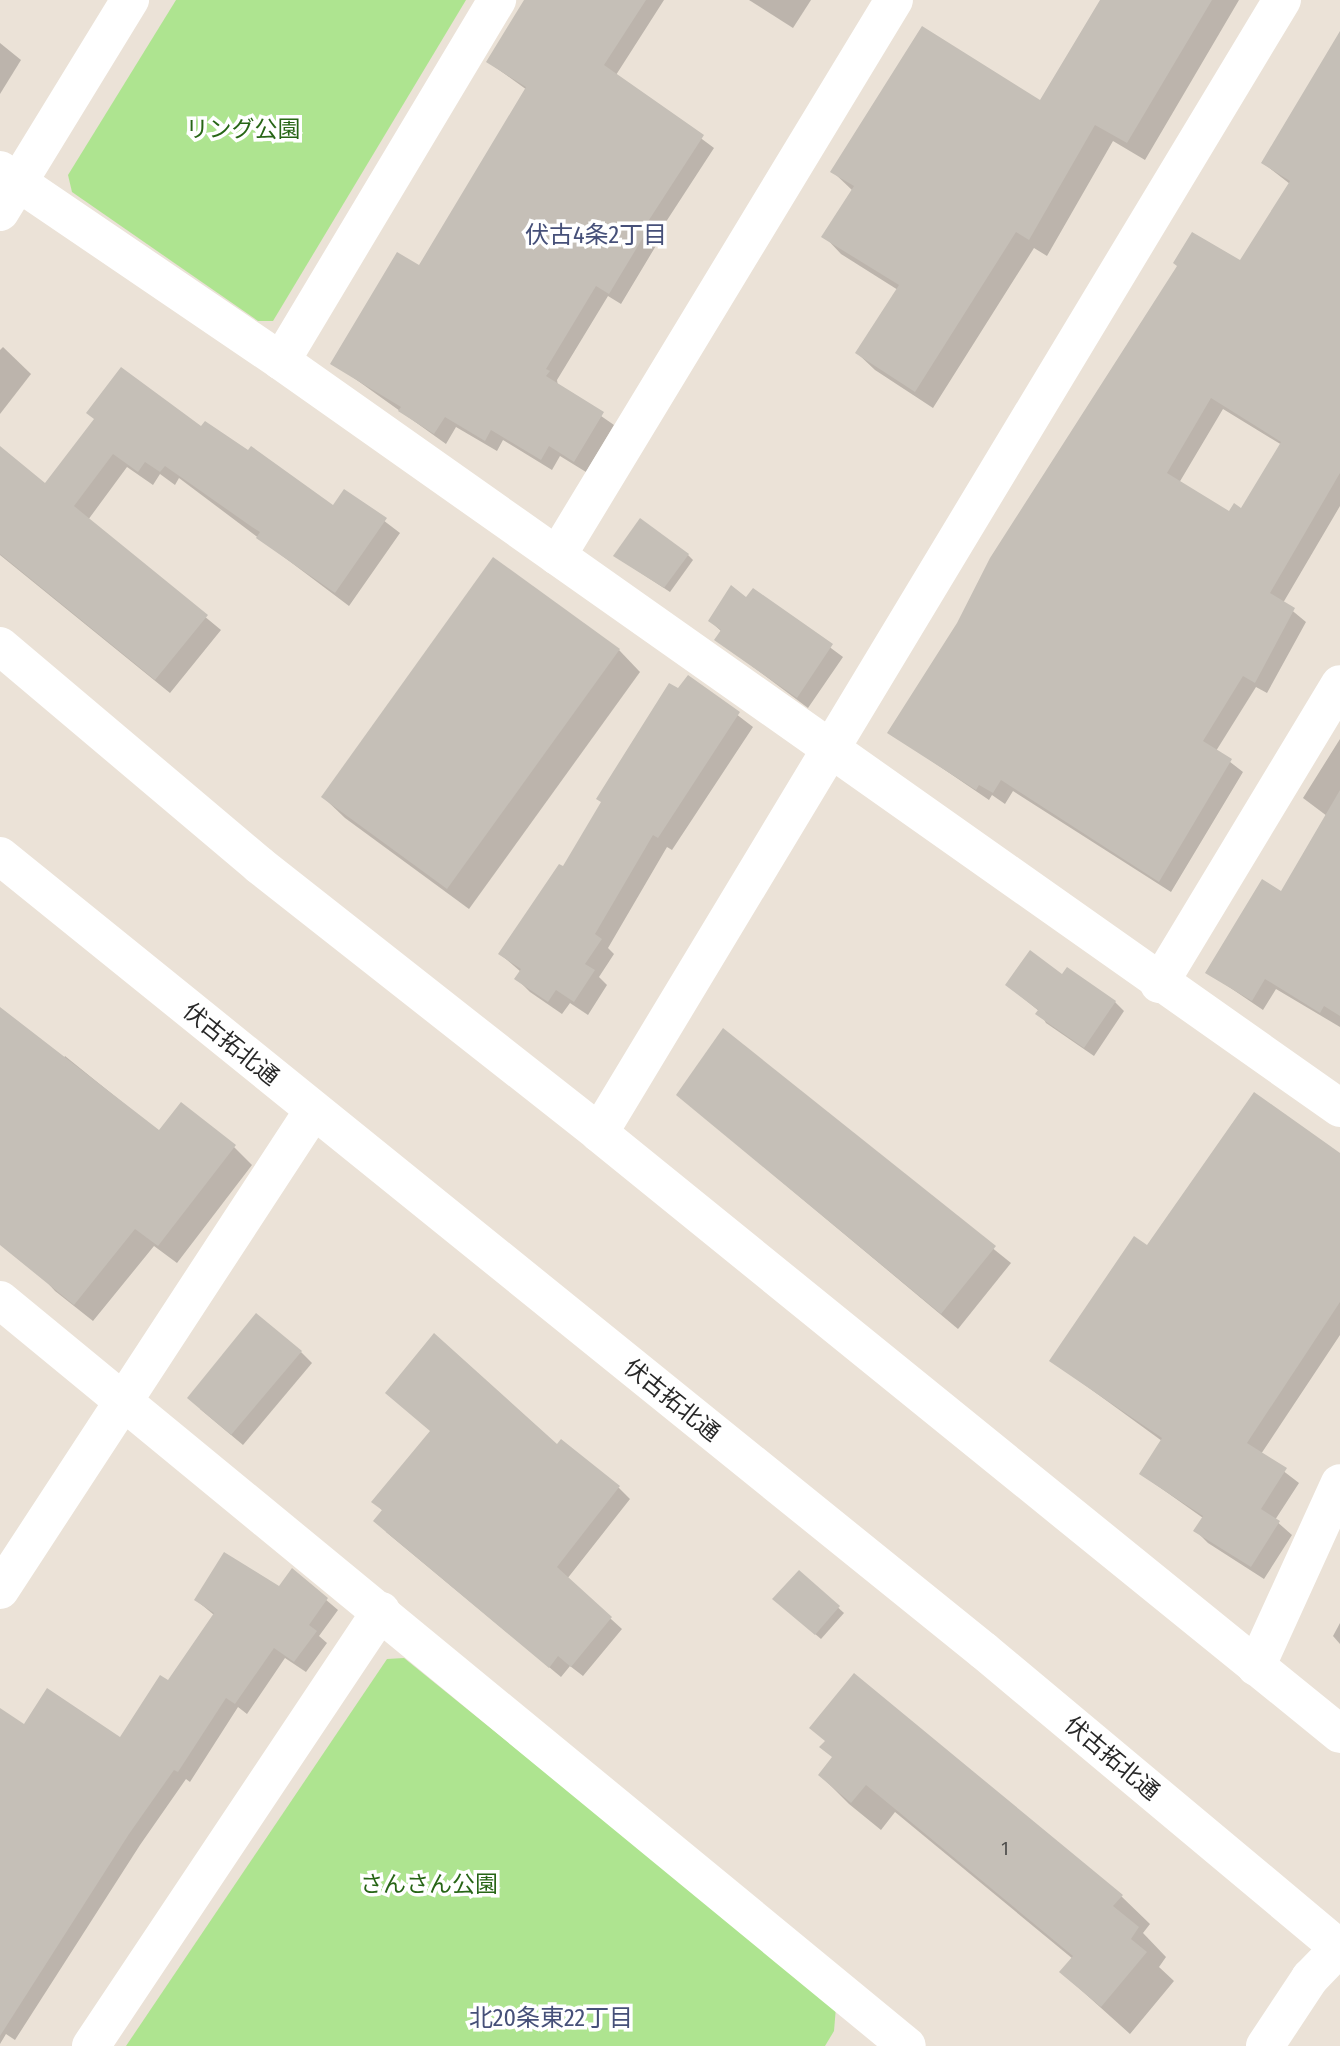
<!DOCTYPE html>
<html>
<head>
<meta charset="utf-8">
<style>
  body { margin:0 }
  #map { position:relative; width:1340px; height:2046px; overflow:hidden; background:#ebe2d7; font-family:"Fira Sans Condensed","Noto Sans JP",sans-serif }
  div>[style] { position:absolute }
  .green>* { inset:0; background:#aee490 }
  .shadow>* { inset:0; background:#0003 }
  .building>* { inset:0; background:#c5bfb7 }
  .minor>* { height:38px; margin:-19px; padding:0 19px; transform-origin:19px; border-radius:19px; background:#fff }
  span { translate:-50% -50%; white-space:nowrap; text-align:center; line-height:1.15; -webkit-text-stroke:7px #fff; paint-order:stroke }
  .number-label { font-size:19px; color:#4e4d4b }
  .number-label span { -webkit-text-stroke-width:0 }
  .park-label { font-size:23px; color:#276516 }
  .street-label { font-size:23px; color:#272727 }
  .neighbourhood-label { font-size:24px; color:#465079 }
</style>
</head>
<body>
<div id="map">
  <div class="green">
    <div style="clip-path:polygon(176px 0,466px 0,273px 321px,258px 321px,72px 192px,68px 175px)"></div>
    <div style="clip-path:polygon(404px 1658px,836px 2007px,834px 2031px,825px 2046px,126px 2046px,387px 1659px)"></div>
  </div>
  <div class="shadow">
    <div style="clip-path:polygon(526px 0,664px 0,616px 75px,714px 148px,660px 231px,663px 234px,621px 304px,608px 296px,557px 380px,558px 386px,614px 425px,586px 472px,560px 456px,552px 470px,503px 440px,497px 451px,456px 427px,446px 444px,333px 363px,419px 267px,527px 90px,488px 62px)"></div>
    <div style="clip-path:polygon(749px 0,811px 0,793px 28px)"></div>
    <div style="clip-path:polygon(1102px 0,1239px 0,1145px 160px,1113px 141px,1047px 256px,1034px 248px,933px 408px,875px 370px,857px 353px,898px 290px,841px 254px,824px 236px,853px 191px,833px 172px,1041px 103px)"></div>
    <div style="clip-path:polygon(evenodd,1340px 38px,1340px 506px,1283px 603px,1306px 622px,1267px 693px,1256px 687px,1216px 751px,1243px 772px,1171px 892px,1013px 791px,1005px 804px,992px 795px,989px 800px,889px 732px,1241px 262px,1290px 184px,1263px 163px,1340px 38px,1223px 409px,1282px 445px,1242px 510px,1230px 513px,1179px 483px,1223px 409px)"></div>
    <div style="clip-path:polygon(0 43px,21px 60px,0 94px)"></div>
    <div style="clip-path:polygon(3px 347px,31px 374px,0 414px,0 350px)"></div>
    <div style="clip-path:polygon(96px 420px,202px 429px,333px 508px,345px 491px,400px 533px,349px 606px,179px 478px,175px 485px,160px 474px,153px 485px,127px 467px,88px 520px,221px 630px,170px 693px,0 555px,0 449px,46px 486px)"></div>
    <div style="clip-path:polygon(688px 555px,693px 560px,670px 592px,615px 556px)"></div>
    <div style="clip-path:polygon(753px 590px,843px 657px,808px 708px,716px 639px,722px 632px,710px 621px,747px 599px)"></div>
    <div style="clip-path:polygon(619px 650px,640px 672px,469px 909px,345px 818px,323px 797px)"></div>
    <div style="clip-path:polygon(688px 677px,753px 727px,672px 850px,667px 847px,608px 948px,614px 954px,599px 977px,607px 985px,588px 1015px,570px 1003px,562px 1014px,530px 992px,517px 979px,521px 972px,500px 954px,564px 869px)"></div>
    <div style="clip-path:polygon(1340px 739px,1340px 1027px,1276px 989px,1263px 1010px,1207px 972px,1282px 893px,1327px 816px,1303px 798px)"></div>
    <div style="clip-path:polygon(1062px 976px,1115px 1002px,1124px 1011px,1094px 1056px,1046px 1023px,1039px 1011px,1007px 985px)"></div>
    <div style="clip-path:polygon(0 1013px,62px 1061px,65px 1056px,159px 1132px,234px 1147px,252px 1165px,177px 1263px,154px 1246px,93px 1321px,55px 1291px,0 1231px)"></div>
    <div style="clip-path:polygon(723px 1031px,1011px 1263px,958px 1329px,678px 1095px)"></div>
    <div style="clip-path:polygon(1340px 1155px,1340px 1335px,1261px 1454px,1299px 1483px,1275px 1520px,1292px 1535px,1264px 1579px,1208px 1543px,1195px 1530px,1203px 1518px,1141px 1474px,1162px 1441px,1052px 1361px,1147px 1248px)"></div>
    <div style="clip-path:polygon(301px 1352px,312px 1363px,243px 1445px,200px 1409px)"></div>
    <div style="clip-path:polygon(619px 1488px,630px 1499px,567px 1579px,622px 1629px,583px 1676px,570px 1666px,561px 1677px,386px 1532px,383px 1511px,374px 1502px)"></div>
    <div style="clip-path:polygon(292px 1571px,338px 1610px,319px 1636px,327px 1643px,306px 1672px,285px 1658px,247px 1714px,238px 1707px,190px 1782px,186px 1779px,140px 1845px,15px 2040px,6px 2034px,0 2044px,0 1710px,24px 1726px,121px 1739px,168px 1683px,214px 1615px,196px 1600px,279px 1589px)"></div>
    <div style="clip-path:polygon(799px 1572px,844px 1613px,821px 1639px,780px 1604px)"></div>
    <div style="clip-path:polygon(1340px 1623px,1340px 1644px,1333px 1636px)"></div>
    <div style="clip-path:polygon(834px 1758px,1121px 1896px,1150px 1924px,1143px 1933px,1166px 1957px,1159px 1967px,1174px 1981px,1130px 2034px,1061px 1972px,1073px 1959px,895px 1812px,881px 1830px,849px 1804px,820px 1775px)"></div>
  </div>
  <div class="building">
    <div style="clip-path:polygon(524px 0,646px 0,604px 65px,704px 135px,649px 220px,653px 221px,609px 294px,596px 286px,546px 369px,550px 371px,546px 376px,604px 412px,574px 462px,549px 446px,541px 460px,491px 430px,485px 441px,445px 417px,434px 434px,398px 411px,401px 407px,330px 364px,397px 252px,419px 265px,526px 87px,486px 62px)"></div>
    <div style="clip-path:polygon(1100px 0,1212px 0,1127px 143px,1095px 125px,1029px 240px,1016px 232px,915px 392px,855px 353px,899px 285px,821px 237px,854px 186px,830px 172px,922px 26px,1040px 100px)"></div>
    <div style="clip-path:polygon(evenodd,1340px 31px,1340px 473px,1270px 593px,1295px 608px,1255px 683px,1243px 676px,1203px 741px,1232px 759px,1159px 882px,1001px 780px,993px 793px,979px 785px,976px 790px,887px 733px,957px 623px,990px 558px,1177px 266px,1173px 263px,1192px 232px,1240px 260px,1290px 181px,1261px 163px,1340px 31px,1211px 398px,1281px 442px,1241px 508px,1234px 503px,1229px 511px,1167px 473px,1211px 398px)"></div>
    <div style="clip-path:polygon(121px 367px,201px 426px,205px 421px,248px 450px,251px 446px,333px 505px,344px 489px,387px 518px,335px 593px,256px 538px,260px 532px,252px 527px,165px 466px,160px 472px,145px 462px,138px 472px,113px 454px,74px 506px,208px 615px,155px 680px,0 554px,0 446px,45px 483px,94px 419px,86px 413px)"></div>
    <div style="clip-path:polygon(640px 518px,689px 554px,664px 588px,613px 556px)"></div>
    <div style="clip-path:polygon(493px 557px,620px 649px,447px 889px,321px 797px)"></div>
    <div style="clip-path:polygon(731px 585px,746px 597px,753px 588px,833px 644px,797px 698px,714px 640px,721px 630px,708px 621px)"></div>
    <div style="clip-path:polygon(688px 675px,740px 712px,658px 838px,653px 835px,595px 934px,602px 939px,585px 964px,595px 970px,574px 1002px,556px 990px,548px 1002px,514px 979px,521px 969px,498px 954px,559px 864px,563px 866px,601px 802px,596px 799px,669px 683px,678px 688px)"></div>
    <div style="clip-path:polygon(1340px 790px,1340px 1016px,1324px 1006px,1320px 1013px,1265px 979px,1252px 1001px,1205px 973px,1262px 879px,1281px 891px)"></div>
    <div style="clip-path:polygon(1030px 950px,1062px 974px,1067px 967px,1116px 1001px,1084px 1048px,1035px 1014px,1038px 1010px,1005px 985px)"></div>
    <div style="clip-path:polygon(0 1007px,159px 1130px,181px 1102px,236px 1145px,158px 1246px,135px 1229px,74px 1305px,0 1245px)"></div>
    <div style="clip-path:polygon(723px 1028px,996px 1246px,941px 1314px,676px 1095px)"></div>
    <div style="clip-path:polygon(1254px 1092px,1340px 1153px,1340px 1302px,1247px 1443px,1287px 1468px,1261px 1509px,1280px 1521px,1251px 1567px,1193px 1531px,1203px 1516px,1139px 1474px,1162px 1438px,1049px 1361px,1134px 1236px,1147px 1245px)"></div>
    <div style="clip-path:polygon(256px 1313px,302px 1351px,231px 1435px,187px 1398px)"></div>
    <div style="clip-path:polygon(434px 1333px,557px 1444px,561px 1439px,620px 1486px,557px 1567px,612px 1617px,571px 1667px,558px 1656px,549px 1668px,373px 1521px,382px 1510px,371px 1502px,430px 1431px,385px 1393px)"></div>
    <div style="clip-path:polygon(224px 1552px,279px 1586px,292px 1568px,328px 1598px,309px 1625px,317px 1631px,294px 1662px,274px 1648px,235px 1704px,226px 1698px,178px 1772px,174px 1770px,129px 1834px,0 2036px,0 1708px,24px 1724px,47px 1688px,120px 1737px,160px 1675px,168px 1680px,214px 1613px,194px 1600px)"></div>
    <div style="clip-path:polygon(799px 1570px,840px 1606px,815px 1635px,772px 1599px)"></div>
    <div style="clip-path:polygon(854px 1673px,1123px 1895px,1113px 1906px,1139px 1927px,1131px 1939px,1147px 1952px,1101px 2007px,1059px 1972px,1073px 1956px,866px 1785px,851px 1803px,818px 1775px,832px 1757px,819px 1747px,825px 1741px,809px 1728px)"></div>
  </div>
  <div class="minor">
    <div style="left:0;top:170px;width:340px;rotate:34.2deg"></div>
    <div style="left:281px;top:361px;width:1296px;rotate:35.2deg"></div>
    <div style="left:0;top:212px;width:249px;rotate:-58.5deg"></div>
    <div style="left:281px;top:361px;width:421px;rotate:-59.1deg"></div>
    <div style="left:557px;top:556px;width:650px;rotate:-58.78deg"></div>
    <div style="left:0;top:646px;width:339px;rotate:40.2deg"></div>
    <div style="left:259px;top:865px;width:433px;rotate:38.2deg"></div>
    <div style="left:599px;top:1133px;width:954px;rotate:39.04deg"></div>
    <div style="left:0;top:856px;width:1265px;rotate:38.94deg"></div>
    <div style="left:984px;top:1651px;width:464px;rotate:39.9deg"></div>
    <div style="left:1159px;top:984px;width:350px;rotate:-58.9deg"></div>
    <div style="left:599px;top:1133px;width:1323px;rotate:-58.92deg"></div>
    <div style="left:0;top:1300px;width:1174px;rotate:39.44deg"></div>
    <div style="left:0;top:1590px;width:572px;rotate:-56.84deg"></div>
    <div style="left:1256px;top:1667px;width:202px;rotate:-65.5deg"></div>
    <div style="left:91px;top:2046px;width:523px;rotate:-56.31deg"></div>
    <div style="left:1265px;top:2046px;width:82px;rotate:-56.5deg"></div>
    <div style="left:1310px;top:1978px;width:43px;rotate:-45.9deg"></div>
  </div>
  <div class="number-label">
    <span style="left:1005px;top:1849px">1</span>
  </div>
  <div class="park-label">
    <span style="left:243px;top:129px">リング公園</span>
    <span style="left:429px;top:1884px">さんさん公園</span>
  </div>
  <div class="street-label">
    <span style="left:231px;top:1044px;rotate:39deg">伏古拓北通</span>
    <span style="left:672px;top:1400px;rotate:39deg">伏古拓北通</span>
    <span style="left:1112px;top:1758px;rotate:40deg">伏古拓北通</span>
  </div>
  <div class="neighbourhood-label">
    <span style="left:596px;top:236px">伏古4条2丁目</span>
    <span style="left:551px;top:2019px">北20条東22丁目</span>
  </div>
</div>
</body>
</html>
